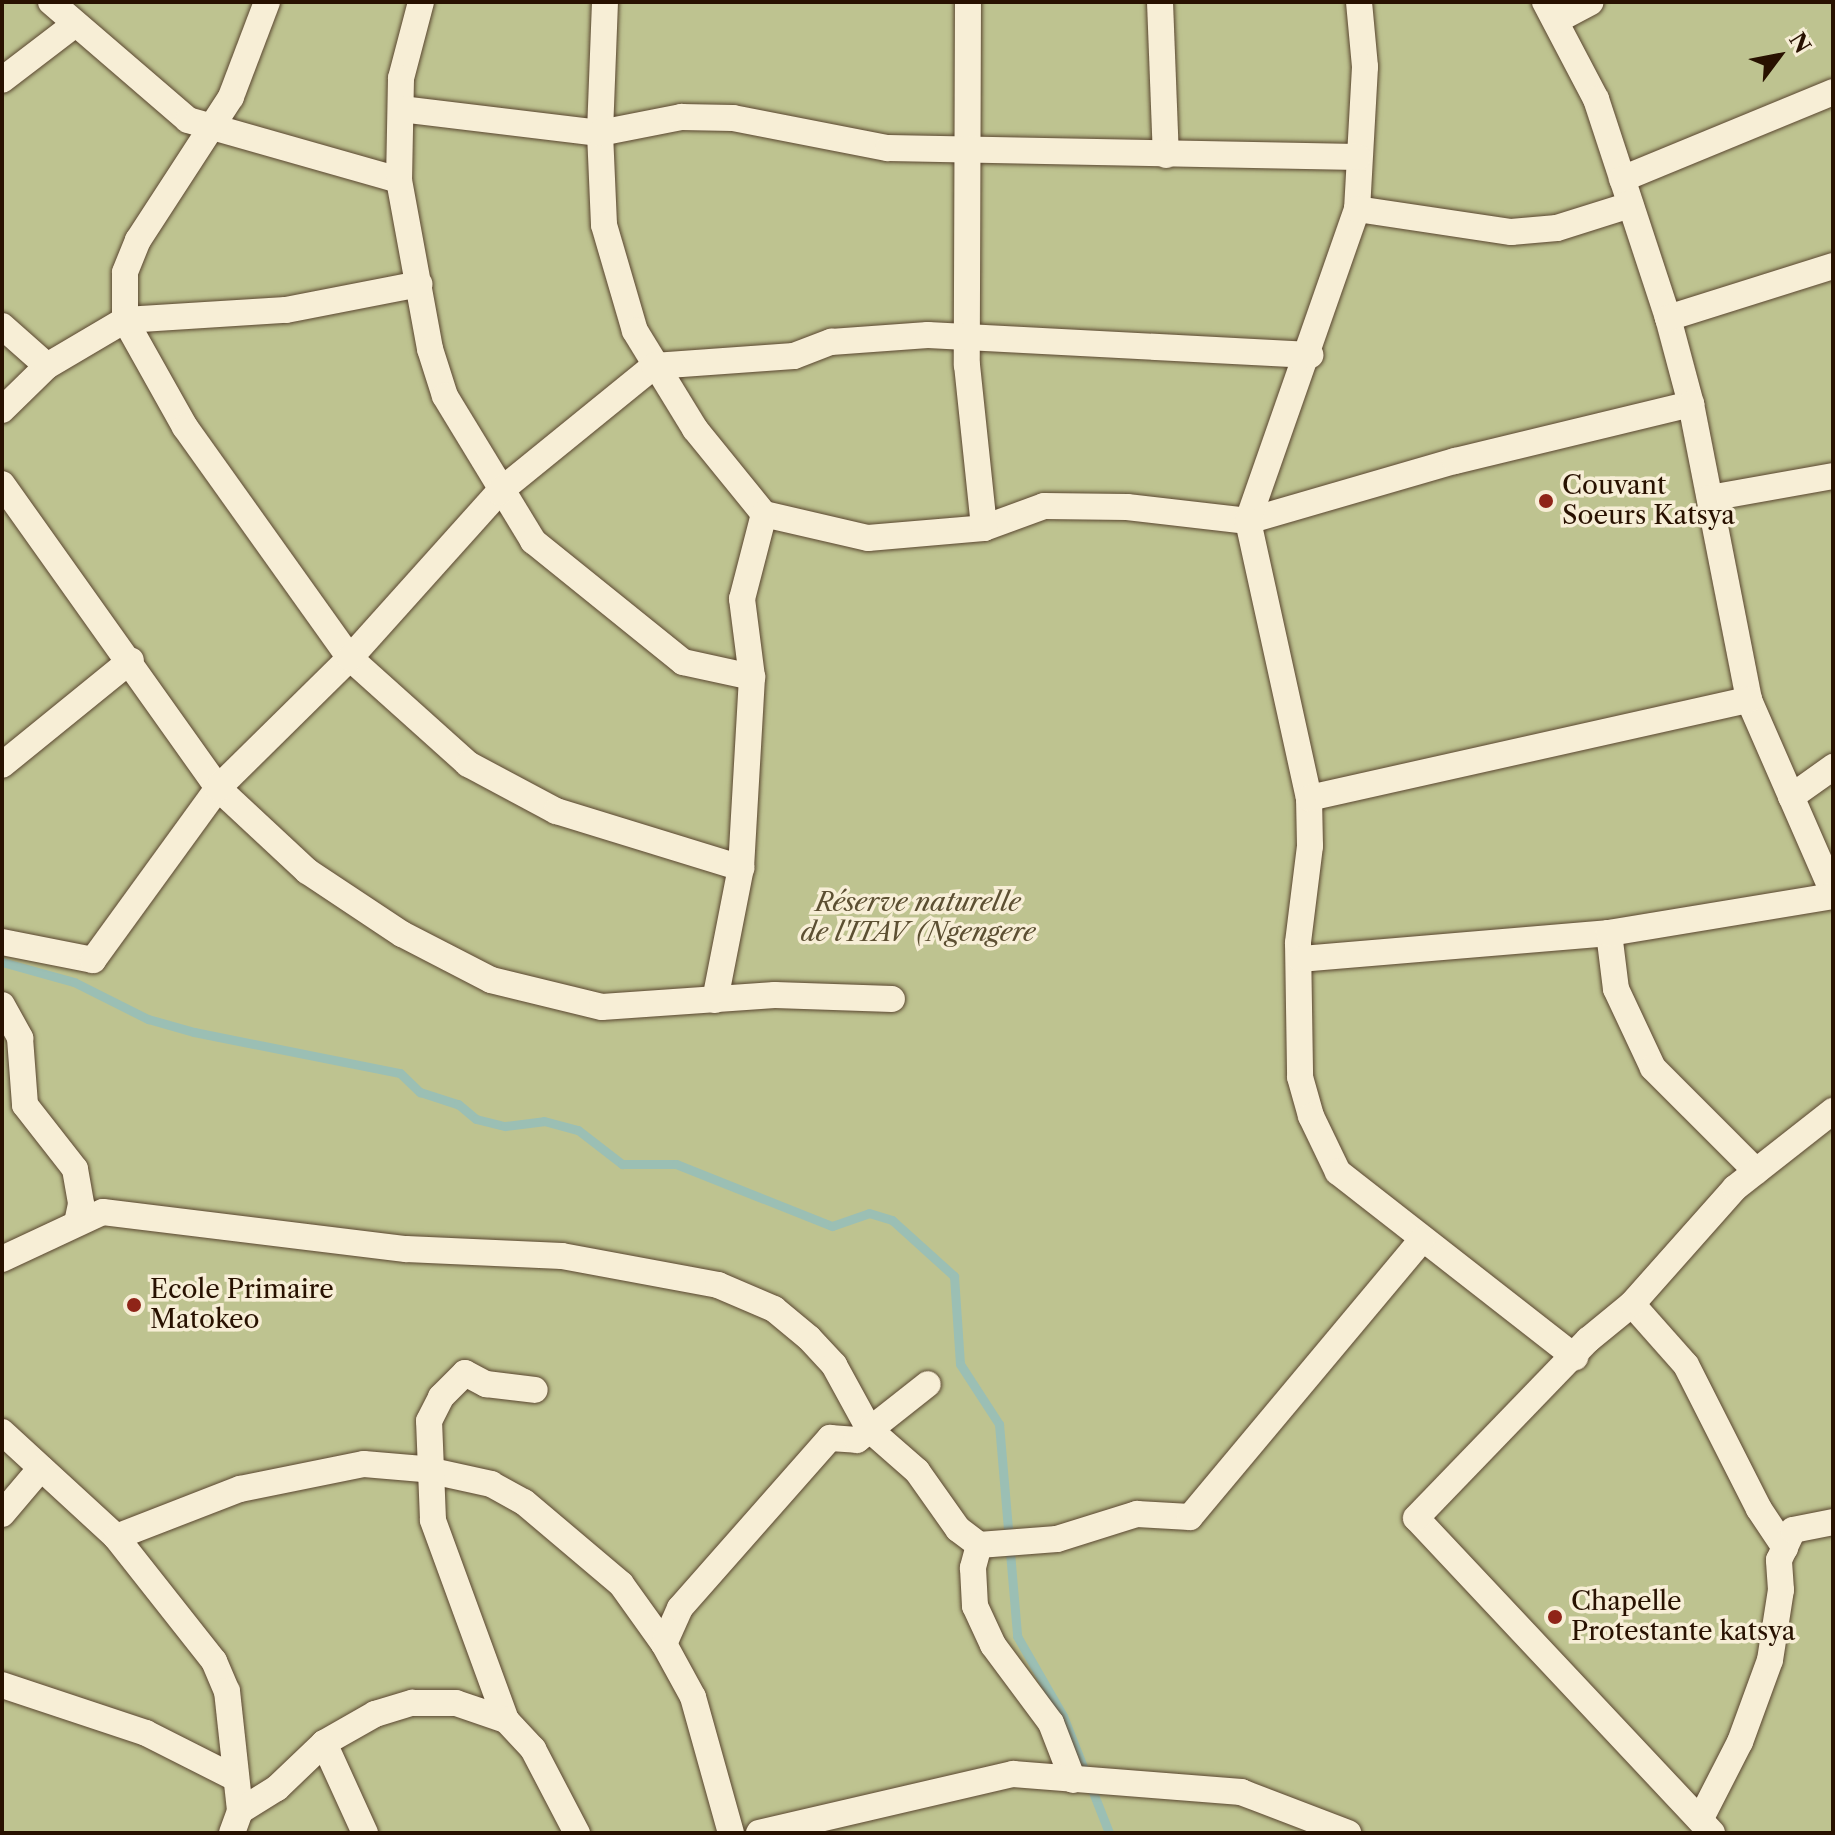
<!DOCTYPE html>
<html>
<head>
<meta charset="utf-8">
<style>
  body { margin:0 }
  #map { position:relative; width:1835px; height:1835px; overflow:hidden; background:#f2e5c0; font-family:"Libre Caslon Text",serif }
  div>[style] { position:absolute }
  .green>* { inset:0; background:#bec390 }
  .stream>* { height:9px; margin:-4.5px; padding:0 4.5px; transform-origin:4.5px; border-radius:4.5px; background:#9bbfb4 }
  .roads { filter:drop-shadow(0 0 2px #5a4630) drop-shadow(0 0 2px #5a4630) }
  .minor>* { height:26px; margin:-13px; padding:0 13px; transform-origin:13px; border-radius:13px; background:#f7eed6 }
  .dots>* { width:22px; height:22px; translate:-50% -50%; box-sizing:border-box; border:4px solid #f7eed6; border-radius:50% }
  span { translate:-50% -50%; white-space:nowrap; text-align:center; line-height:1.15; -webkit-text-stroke:7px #f7eed6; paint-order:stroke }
  .poi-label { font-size:26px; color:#281100 }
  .left { translate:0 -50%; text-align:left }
  .park-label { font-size:26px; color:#5c4f32; font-style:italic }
  .frame { position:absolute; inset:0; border:4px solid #281100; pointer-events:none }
  .north { position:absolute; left:1739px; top:16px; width:80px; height:80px; -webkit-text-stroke:6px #f7eed6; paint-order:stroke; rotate:58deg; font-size:22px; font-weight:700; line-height:32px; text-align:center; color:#281100 }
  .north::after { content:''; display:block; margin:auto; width:28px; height:36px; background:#281100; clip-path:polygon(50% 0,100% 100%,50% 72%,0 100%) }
</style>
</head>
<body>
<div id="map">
  <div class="green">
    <div style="clip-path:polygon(2px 2px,1833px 2px,1833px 1833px,2px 1833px)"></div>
  </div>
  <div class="stream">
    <div style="left:2px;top:962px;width:75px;rotate:15.5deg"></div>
    <div style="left:74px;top:982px;width:83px;rotate:26.6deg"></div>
    <div style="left:148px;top:1019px;width:48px;rotate:15.8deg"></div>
    <div style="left:194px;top:1032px;width:210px;rotate:11.3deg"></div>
    <div style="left:400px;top:1073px;width:28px;rotate:44deg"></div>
    <div style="left:420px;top:1092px;width:40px;rotate:18deg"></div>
    <div style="left:458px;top:1104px;width:23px;rotate:40deg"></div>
    <div style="left:476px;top:1119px;width:30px;rotate:14deg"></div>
    <div style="left:505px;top:1126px;width:39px;rotate:-7deg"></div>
    <div style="left:544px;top:1121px;width:35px;rotate:15deg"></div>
    <div style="left:578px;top:1130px;width:56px;rotate:37.7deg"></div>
    <div style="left:622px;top:1164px;width:54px"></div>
    <div style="left:676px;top:1164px;width:168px;rotate:21.7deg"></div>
    <div style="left:832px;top:1226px;width:39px;rotate:-19deg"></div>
    <div style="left:869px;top:1213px;width:24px;rotate:17deg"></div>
    <div style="left:892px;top:1220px;width:84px;rotate:42.1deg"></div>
    <div style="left:954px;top:1276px;width:88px;rotate:86.1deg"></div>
    <div style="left:960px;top:1364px;width:72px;rotate:57deg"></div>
    <div style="left:999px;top:1424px;width:213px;rotate:85.1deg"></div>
    <div style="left:1017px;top:1636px;width:92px;rotate:60.1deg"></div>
    <div style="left:1063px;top:1716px;width:126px;rotate:68.5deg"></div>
  </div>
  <div class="roads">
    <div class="minor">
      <div style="left:51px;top:2px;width:181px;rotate:40.7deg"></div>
      <div style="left:188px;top:120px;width:219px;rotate:15.9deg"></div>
      <div style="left:267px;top:2px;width:102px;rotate:110.8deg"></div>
      <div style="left:231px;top:97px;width:171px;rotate:123deg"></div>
      <div style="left:138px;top:240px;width:35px;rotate:112deg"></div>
      <div style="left:125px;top:273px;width:47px;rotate:90deg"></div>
      <div style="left:125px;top:320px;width:123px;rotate:60.7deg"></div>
      <div style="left:185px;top:427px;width:284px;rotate:54.5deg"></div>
      <div style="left:350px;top:658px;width:159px;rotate:41.9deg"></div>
      <div style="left:468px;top:764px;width:100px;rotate:28.1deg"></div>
      <div style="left:556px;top:811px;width:194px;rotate:17.1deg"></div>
      <div style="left:421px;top:2px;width:79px;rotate:104.7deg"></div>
      <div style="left:401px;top:78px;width:102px;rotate:91.1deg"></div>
      <div style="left:399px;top:180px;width:172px;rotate:79.6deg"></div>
      <div style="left:430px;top:349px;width:49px;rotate:72.3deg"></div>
      <div style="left:445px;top:396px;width:170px;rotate:58.7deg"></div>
      <div style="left:533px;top:541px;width:193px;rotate:38.9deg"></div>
      <div style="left:683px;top:662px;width:71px;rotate:12.3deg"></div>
      <div style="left:605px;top:2px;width:131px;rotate:92.2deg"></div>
      <div style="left:600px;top:133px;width:92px;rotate:87.5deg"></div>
      <div style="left:604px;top:225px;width:110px;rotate:73.7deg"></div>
      <div style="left:635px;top:331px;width:115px;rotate:58.5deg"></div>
      <div style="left:695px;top:429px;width:109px;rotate:50.9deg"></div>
      <div style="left:764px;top:514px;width:107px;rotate:13deg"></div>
      <div style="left:868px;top:538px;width:116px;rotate:-4.9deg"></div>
      <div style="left:984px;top:528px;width:64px;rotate:-20.1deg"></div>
      <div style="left:1044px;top:506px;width:83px;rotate:0.7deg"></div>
      <div style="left:1127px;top:507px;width:122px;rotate:6.6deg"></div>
      <div style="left:1248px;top:521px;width:216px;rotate:-16.2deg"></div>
      <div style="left:1455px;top:461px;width:243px;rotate:-13.6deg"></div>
      <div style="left:968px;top:2px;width:363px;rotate:90.2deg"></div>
      <div style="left:967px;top:365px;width:164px;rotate:84deg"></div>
      <div style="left:1160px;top:2px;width:153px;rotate:87.8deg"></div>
      <div style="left:1359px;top:2px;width:65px;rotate:84.7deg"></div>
      <div style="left:1365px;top:67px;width:142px;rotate:93.2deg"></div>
      <div style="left:1357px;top:209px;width:330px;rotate:109.3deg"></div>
      <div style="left:1248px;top:521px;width:284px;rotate:77.6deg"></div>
      <div style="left:1309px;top:798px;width:48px;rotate:88.8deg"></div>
      <div style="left:1310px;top:846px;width:98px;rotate:97.1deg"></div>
      <div style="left:1298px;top:943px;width:134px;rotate:89.1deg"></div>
      <div style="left:1300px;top:1077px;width:41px;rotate:74.2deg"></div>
      <div style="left:1311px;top:1116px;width:62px;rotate:64.3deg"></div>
      <div style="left:1338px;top:1172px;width:301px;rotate:38deg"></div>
      <div style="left:1545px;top:2px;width:110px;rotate:62.3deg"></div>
      <div style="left:1596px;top:99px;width:231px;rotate:71.8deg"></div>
      <div style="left:1668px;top:318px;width:89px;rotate:75deg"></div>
      <div style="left:1691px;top:404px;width:302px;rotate:78.9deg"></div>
      <div style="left:1749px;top:700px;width:210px;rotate:66.4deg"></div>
      <div style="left:1557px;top:20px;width:38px;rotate:-28deg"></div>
      <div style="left:2px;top:80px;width:91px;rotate:-37.4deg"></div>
      <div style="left:401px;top:109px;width:200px;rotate:6.9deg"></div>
      <div style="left:600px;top:133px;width:83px;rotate:-11.2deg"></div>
      <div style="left:681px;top:117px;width:52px;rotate:1.1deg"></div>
      <div style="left:733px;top:118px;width:158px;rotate:11deg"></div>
      <div style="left:888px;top:148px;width:470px;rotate:1.1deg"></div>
      <div style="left:1622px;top:179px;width:228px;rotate:-22.4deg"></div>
      <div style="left:1357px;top:209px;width:156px;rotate:8.5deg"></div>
      <div style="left:1511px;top:232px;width:46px;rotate:-5deg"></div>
      <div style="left:1557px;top:228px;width:77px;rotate:-17.5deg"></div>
      <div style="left:1668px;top:318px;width:173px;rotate:-17.5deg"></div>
      <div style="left:2px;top:326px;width:60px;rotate:41.6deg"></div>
      <div style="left:2px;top:410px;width:63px;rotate:-44.4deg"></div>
      <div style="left:47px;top:366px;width:91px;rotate:-30.5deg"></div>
      <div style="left:125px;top:320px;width:161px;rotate:-3.6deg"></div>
      <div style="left:286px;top:310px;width:136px;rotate:-11deg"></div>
      <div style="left:2px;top:484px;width:373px;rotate:54.6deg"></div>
      <div style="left:218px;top:788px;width:122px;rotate:43deg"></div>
      <div style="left:307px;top:871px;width:114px;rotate:33.6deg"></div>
      <div style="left:402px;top:934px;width:100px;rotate:27.3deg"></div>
      <div style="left:491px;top:980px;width:114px;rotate:13.7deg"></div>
      <div style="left:602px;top:1007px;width:173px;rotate:-4deg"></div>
      <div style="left:775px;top:995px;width:117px;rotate:2deg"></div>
      <div style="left:1710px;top:498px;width:125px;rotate:-10.1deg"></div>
      <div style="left:2px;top:765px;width:166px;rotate:-39.1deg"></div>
      <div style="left:1791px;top:797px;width:52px;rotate:-35.5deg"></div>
      <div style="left:1309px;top:798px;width:451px;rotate:-12.6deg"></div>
      <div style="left:1609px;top:933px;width:56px;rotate:82.9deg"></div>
      <div style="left:1616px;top:989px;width:87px;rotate:64.9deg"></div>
      <div style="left:1653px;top:1068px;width:146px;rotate:45deg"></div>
      <div style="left:2px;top:942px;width:93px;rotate:11.2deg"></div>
      <div style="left:93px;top:960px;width:213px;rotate:-54deg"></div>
      <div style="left:218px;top:788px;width:185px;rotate:-44.6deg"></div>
      <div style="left:350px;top:658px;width:223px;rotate:-48.1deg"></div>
      <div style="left:499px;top:492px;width:200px;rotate:-39.1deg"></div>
      <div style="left:654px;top:366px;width:140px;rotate:-4.1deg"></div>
      <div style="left:794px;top:356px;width:40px;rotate:-21deg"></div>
      <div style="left:831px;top:342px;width:97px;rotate:-4.1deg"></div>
      <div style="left:928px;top:335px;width:383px;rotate:3deg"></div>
      <div style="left:1300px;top:959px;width:310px;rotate:-4.8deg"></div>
      <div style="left:1609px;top:933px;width:227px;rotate:-9.4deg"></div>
      <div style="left:715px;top:1000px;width:135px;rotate:-78.9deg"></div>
      <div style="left:741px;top:868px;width:191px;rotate:-86.7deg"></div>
      <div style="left:752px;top:677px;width:79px;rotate:-97.3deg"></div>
      <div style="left:742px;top:599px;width:88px;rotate:-75.5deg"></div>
      <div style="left:2px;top:1005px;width:38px;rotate:61deg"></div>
      <div style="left:20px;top:1038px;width:67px;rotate:85.7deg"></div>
      <div style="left:25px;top:1105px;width:81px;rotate:52deg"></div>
      <div style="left:75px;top:1169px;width:36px;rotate:80deg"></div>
      <div style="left:81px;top:1204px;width:19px;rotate:102deg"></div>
      <div style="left:2px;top:1259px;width:111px;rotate:-25deg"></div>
      <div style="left:103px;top:1212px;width:305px;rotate:7deg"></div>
      <div style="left:406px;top:1249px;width:156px;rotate:2.6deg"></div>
      <div style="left:562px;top:1256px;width:159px;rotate:10.5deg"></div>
      <div style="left:718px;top:1285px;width:61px;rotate:23.2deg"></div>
      <div style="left:774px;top:1309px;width:45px;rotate:39.6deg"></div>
      <div style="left:809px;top:1338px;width:37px;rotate:47deg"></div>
      <div style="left:834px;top:1365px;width:73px;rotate:61.3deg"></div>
      <div style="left:869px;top:1429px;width:64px;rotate:41.2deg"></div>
      <div style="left:917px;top:1471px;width:71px;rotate:54.7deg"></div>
      <div style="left:958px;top:1529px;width:26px;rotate:37deg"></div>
      <div style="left:979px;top:1545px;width:78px;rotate:-4.4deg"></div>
      <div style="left:1057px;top:1539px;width:84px;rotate:-17.4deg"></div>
      <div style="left:1137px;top:1514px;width:53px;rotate:3.2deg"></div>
      <div style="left:1190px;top:1517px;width:361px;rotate:-50.1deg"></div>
      <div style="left:1632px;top:1304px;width:81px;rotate:48.5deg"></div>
      <div style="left:1686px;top:1365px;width:161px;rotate:63.1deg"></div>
      <div style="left:1759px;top:1509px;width:47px;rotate:56.3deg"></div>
      <div style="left:2px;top:1432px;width:155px;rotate:42.6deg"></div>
      <div style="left:116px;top:1537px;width:158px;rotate:51.7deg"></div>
      <div style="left:214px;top:1661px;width:33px;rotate:67deg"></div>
      <div style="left:227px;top:1691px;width:121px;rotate:83.8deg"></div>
      <div style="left:2px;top:1514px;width:60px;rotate:-49.7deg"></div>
      <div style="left:116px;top:1537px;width:133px;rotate:-21.2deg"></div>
      <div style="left:240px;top:1489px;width:126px;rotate:-11.4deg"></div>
      <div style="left:364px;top:1464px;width:59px;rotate:4.8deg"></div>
      <div style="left:423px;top:1469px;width:70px;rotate:12.4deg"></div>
      <div style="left:491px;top:1484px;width:38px;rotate:29deg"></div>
      <div style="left:524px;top:1502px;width:127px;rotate:40.2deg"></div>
      <div style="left:621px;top:1584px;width:74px;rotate:54.4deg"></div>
      <div style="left:664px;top:1644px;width:60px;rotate:61.3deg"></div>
      <div style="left:693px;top:1697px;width:141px;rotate:74.4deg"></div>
      <div style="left:979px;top:1545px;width:24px;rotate:105deg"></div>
      <div style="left:973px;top:1568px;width:38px;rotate:87deg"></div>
      <div style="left:975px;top:1606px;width:43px;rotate:65.2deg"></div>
      <div style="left:993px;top:1645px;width:97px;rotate:53.4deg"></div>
      <div style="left:1051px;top:1723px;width:61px;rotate:68.9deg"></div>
      <div style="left:664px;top:1644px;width:39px;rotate:-66deg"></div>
      <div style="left:680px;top:1608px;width:227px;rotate:-48.6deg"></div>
      <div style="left:830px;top:1438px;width:27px;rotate:4deg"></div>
      <div style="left:857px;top:1440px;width:90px;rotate:-38.3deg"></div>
      <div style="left:2px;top:1685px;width:152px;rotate:18.4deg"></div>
      <div style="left:146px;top:1733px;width:97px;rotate:26.8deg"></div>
      <div style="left:506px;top:1720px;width:213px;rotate:-110.1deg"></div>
      <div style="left:433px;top:1520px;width:99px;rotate:-92.3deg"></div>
      <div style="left:429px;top:1421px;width:27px;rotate:-63deg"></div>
      <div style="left:441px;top:1397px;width:34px;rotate:-45deg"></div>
      <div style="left:465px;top:1373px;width:24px;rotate:28deg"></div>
      <div style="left:486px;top:1384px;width:49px;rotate:7deg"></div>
      <div style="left:324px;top:1743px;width:99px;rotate:65.5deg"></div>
      <div style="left:1700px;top:1820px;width:88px;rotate:-62.9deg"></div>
      <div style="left:1740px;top:1742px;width:87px;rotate:-69.9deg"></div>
      <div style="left:1770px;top:1660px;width:71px;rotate:-81.1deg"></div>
      <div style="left:1781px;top:1590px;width:30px;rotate:-94deg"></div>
      <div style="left:1779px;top:1560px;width:33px;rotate:-65deg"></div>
      <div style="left:1793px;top:1530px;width:41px;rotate:-11.3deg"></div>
      <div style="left:232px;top:1833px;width:23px;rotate:-70deg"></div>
      <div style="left:240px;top:1811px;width:44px;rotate:-31.9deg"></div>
      <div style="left:277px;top:1788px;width:65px;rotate:-43.8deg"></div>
      <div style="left:324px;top:1743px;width:59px;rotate:-29.6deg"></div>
      <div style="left:375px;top:1714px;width:39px;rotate:-17deg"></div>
      <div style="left:412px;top:1703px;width:44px"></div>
      <div style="left:456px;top:1703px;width:53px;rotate:18.8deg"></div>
      <div style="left:506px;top:1720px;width:40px;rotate:47deg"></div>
      <div style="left:533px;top:1749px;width:95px;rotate:62.4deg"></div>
      <div style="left:759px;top:1833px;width:261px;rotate:-13.1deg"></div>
      <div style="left:1013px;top:1774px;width:229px;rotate:4.5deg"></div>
      <div style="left:1241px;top:1792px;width:115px;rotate:21deg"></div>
      <div style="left:1712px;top:1833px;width:432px;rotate:-133.2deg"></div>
      <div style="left:1416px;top:1518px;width:248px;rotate:-46deg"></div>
      <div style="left:1588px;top:1340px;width:57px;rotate:-39.3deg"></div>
      <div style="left:1632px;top:1304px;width:155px;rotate:-48.4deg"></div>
      <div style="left:1735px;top:1188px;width:125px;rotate:-38.2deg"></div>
    </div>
  </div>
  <div class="dots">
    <div style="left:1546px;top:501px;background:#8f2418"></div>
    <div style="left:134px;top:1305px;background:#8f2418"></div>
    <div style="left:1555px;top:1617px;background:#8f2418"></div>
  </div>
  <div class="poi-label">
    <span class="left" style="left:1562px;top:501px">Couvant<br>Soeurs Katsya</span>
    <span class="left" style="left:150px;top:1305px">Ecole Primaire<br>Matokeo</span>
    <span class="left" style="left:1571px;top:1617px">Chapelle<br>Protestante katsya</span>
  </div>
  <div class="park-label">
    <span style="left:918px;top:918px">Réserve naturelle<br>de l'ITAV (Ngengere</span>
  </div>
  <div class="frame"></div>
  <div class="north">N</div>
</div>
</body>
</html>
